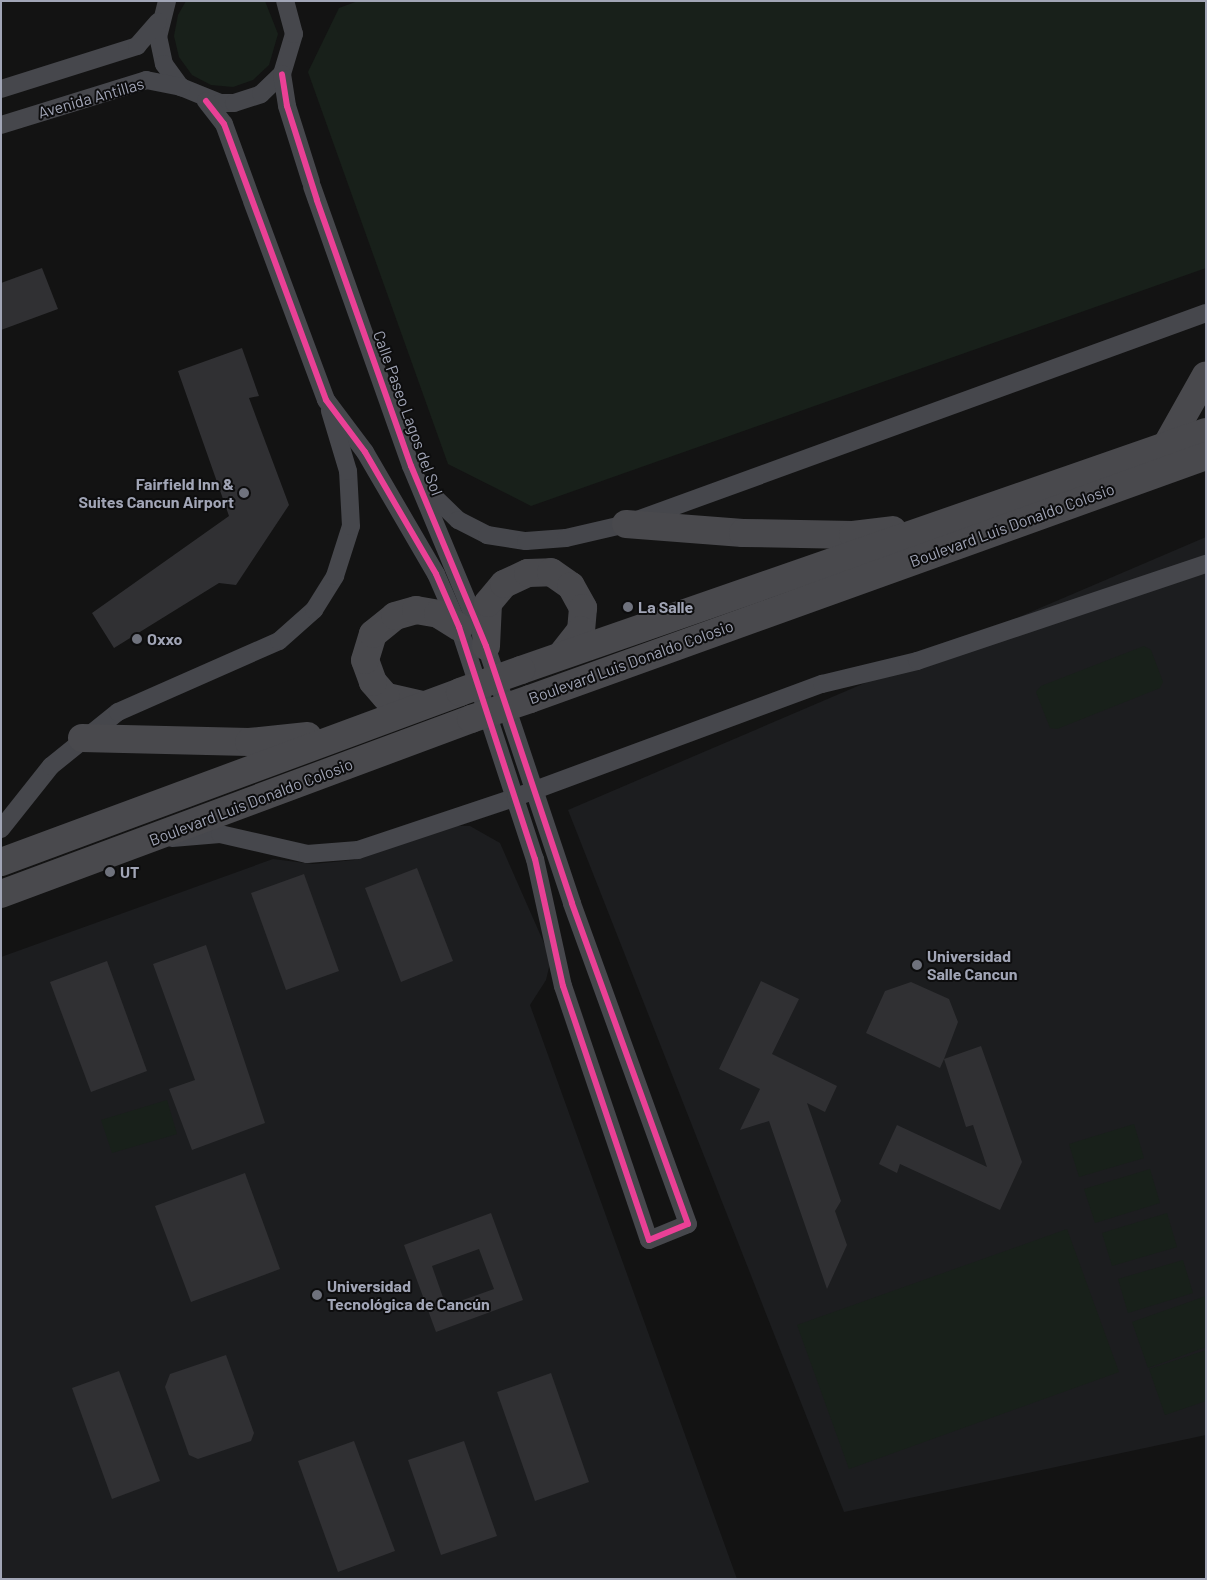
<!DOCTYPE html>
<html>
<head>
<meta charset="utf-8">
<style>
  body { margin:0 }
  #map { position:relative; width:1207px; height:1580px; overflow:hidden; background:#131313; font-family:Barlow,sans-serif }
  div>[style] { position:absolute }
  .built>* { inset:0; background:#1c1d1f }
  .green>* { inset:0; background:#18201a }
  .building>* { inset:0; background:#303033 }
  .street>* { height:18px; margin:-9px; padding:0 9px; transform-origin:9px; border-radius:9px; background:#46474c }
  .primary>* { height:28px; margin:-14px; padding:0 14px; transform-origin:14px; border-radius:14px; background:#49494d }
  .primary-bridge>* { height:28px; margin:-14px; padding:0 14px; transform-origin:14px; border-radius:14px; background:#49494d }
  .cycleway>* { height:6px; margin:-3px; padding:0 3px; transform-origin:3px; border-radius:3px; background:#ea4096 }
  .dots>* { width:14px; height:14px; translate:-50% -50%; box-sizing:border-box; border:2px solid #0d0d0e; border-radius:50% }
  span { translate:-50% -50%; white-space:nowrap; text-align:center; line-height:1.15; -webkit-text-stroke:4px #0d0d0e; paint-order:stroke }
  .street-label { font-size:16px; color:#a1a5b6 }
  .poi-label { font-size:16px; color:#a1a5b6; font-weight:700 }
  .right { translate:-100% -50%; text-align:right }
  .left { translate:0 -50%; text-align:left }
  .frame { position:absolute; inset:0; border:2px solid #a1a5b6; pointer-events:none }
</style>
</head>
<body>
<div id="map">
  <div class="built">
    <div style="clip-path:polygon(1206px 537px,1206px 1435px,844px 1512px,568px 810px)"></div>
    <div style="clip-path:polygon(452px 826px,470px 826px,500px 843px,551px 959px,546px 980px,530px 1005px,737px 1579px,1px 1579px,1px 957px,273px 859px,313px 864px,354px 860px)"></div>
  </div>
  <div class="green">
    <div style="clip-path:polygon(186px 1px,265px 1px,278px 34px,269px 65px,253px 80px,233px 87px,211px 85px,192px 75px,179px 57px,174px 36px,178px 15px)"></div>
    <div style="clip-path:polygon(358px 1px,1206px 1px,1206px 268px,531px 506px,448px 464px,308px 72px,339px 8px)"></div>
    <div style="clip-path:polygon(1144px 646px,1151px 650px,1163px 682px,1160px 688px,1057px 729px,1050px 728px,1036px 692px,1041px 686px)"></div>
    <div style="clip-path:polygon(167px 1100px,177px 1134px,112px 1153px,101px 1120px)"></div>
    <div style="clip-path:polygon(1134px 1124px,1144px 1158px,1079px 1177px,1069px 1144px)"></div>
    <div style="clip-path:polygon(1150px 1169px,1160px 1203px,1095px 1223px,1084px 1189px)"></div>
    <div style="clip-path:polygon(1167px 1213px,1177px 1247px,1112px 1266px,1102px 1233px)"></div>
    <div style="clip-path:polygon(1067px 1229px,1119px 1372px,849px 1469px,797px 1325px)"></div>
    <div style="clip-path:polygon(1183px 1260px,1193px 1293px,1128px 1313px,1118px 1279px)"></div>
    <div style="clip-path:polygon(1206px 1296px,1206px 1347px,1148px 1368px,1132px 1322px)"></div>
    <div style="clip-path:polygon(1206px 1350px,1206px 1401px,1165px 1415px,1149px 1369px)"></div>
  </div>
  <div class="building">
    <div style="clip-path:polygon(42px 268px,58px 309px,1px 330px,1px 283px)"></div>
    <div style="clip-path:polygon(242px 348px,259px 396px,249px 398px,289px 505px,236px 585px,219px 583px,114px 648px,92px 613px,229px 516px,178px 371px)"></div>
    <div style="clip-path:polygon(417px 868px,453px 961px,401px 982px,365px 888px)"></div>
    <div style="clip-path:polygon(304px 874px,339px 971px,286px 990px,251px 893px)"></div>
    <div style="clip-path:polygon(206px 945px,265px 1123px,192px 1150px,169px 1089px,195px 1080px,153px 964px)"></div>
    <div style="clip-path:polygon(107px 961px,147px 1071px,91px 1092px,50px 982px)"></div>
    <div style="clip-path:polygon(761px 981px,799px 999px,772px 1054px,837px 1086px,825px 1112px,807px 1103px,841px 1201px,835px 1211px,847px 1245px,827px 1289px,769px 1121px,740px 1130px,760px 1089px,719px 1069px)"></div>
    <div style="clip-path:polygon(911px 982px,949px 999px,958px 1022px,944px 1059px,981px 1046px,1022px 1162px,1000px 1210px,900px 1164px,897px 1173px,879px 1164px,897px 1125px,987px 1167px,973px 1125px,966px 1127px,944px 1059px,940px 1068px,866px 1033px,885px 991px)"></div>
    <div style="clip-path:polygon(245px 1173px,280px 1269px,191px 1302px,155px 1206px)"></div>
    <div style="clip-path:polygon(evenodd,491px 1213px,523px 1300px,436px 1332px,404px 1245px,491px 1213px,479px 1249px,494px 1289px,446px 1306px,432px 1266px,479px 1249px)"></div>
    <div style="clip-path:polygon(226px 1355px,254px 1433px,251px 1441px,198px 1459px,189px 1455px,165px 1387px,170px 1374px)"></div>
    <div style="clip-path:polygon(119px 1371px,160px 1481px,112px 1499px,72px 1388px)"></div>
    <div style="clip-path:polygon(551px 1373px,589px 1482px,535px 1501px,497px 1392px)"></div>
    <div style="clip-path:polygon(354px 1441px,395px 1551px,338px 1572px,298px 1461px)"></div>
    <div style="clip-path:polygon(464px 1441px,497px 1536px,441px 1555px,408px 1460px)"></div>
  </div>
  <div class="street">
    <div style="left:167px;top:1px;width:36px;rotate:104deg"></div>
    <div style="left:158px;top:36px;width:29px;rotate:78deg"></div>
    <div style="left:164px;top:64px;width:29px;rotate:54deg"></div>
    <div style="left:181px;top:87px;width:42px;rotate:22.3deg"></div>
    <div style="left:220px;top:103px;width:14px"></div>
    <div style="left:234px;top:103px;width:28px;rotate:-18deg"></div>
    <div style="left:261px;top:94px;width:29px;rotate:-44deg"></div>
    <div style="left:282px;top:74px;width:42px;rotate:-73.3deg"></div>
    <div style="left:294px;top:34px;width:34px;rotate:-105deg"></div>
    <div style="left:282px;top:74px;width:32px;rotate:81deg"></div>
    <div style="left:287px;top:106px;width:80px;rotate:72.5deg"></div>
    <div style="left:1px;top:89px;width:143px;rotate:-17.5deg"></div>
    <div style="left:137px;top:46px;width:32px;rotate:-49deg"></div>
    <div style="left:206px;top:101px;width:29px;rotate:52deg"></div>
    <div style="left:224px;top:124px;width:79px;rotate:70deg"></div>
    <div style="left:1px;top:125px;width:152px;rotate:-17.2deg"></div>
    <div style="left:146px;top:80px;width:36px;rotate:11deg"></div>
    <div style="left:252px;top:201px;width:212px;rotate:69.6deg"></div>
    <div style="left:326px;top:400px;width:65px;rotate:53.1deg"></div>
    <div style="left:365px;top:452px;width:141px;rotate:59.8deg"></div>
    <div style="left:436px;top:574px;width:58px;rotate:66.5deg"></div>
    <div style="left:459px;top:627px;width:244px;rotate:71.9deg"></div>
    <div style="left:535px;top:859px;width:130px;rotate:77.6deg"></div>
    <div style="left:563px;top:986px;width:268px;rotate:71.3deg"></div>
    <div style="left:649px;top:1240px;width:42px;rotate:-22.3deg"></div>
    <div style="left:688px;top:1224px;width:341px;rotate:-109.9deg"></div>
    <div style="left:572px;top:903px;width:271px;rotate:-108.5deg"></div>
    <div style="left:486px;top:646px;width:195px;rotate:-112.6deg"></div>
    <div style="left:411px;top:466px;width:296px;rotate:-109.5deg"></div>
    <div style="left:425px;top:488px;width:46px;rotate:44.1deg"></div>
    <div style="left:458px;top:520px;width:33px;rotate:27deg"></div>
    <div style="left:487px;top:535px;width:39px;rotate:9deg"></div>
    <div style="left:526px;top:541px;width:40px;rotate:-4.3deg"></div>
    <div style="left:566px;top:538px;width:62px;rotate:-13.1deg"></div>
    <div style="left:626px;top:524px;width:617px;rotate:-19.99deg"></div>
    <div style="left:1px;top:829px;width:80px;rotate:-51.6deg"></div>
    <div style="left:51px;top:766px;width:86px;rotate:-38.9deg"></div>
    <div style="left:118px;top:712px;width:176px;rotate:-23.8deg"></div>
    <div style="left:279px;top:641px;width:47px;rotate:-41.5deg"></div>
    <div style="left:314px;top:610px;width:40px;rotate:-58deg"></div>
    <div style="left:335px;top:576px;width:52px;rotate:-72.3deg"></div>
    <div style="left:351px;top:526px;width:55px;rotate:-93.1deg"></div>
    <div style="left:348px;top:471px;width:63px;rotate:-106.7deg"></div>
    <div style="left:172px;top:838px;width:48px;rotate:-4.8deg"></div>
    <div style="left:220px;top:834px;width:89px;rotate:12.9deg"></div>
    <div style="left:307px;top:854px;width:51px;rotate:-4.5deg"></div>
    <div style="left:358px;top:850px;width:167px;rotate:-18.5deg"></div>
    <div style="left:516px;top:797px;width:326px;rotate:-20.3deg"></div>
    <div style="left:822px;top:684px;width:98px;rotate:-13.6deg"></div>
    <div style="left:917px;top:661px;width:305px;rotate:-18.6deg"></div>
  </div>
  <div class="primary">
    <div style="left:1166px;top:446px;width:81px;rotate:-60.6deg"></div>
    <div style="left:626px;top:524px;width:117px;rotate:4.4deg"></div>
    <div style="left:743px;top:533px;width:110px;rotate:1deg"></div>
    <div style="left:853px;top:535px;width:40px;rotate:-7.1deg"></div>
    <div style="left:486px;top:646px;width:43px;rotate:-87.3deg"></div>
    <div style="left:488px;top:603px;width:25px;rotate:-50deg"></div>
    <div style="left:504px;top:584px;width:26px;rotate:-25deg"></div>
    <div style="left:528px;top:573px;width:23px;rotate:-2deg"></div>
    <div style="left:551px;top:572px;width:24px;rotate:35deg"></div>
    <div style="left:571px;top:586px;width:25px;rotate:61deg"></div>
    <div style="left:583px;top:608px;width:22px;rotate:95deg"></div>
    <div style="left:581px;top:630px;width:29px;rotate:128deg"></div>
    <div style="left:521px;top:670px;width:725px;rotate:-19.16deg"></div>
    <div style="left:530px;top:699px;width:718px;rotate:-19.77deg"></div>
    <div style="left:422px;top:705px;width:37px;rotate:-167deg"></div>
    <div style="left:386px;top:697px;width:20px;rotate:-131deg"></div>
    <div style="left:373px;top:682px;width:23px;rotate:-110deg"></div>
    <div style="left:365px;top:660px;width:27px;rotate:-73deg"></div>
    <div style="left:373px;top:634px;width:28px;rotate:-39deg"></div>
    <div style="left:395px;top:616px;width:22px;rotate:-16deg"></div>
    <div style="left:416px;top:610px;width:22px;rotate:10deg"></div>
    <div style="left:438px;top:614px;width:25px;rotate:32deg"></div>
    <div style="left:82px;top:738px;width:167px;rotate:1.4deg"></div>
    <div style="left:249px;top:742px;width:59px;rotate:-5.8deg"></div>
    <div style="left:1px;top:862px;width:489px;rotate:-20.3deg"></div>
    <div style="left:1px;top:894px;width:502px;rotate:-20.42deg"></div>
  </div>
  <div class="primary-bridge">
    <div style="left:460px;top:692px;width:65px;rotate:-19.8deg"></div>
    <div style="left:471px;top:719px;width:62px;rotate:-18.7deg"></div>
  </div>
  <div class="cycleway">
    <div style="left:206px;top:101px;width:29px;rotate:52deg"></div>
    <div style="left:224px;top:124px;width:294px;rotate:69.7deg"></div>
    <div style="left:326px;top:400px;width:65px;rotate:53.1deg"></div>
    <div style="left:365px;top:452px;width:141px;rotate:59.8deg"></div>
    <div style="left:436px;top:574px;width:58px;rotate:66.5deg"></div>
    <div style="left:459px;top:627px;width:244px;rotate:71.9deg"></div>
    <div style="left:535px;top:859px;width:130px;rotate:77.6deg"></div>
    <div style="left:563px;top:986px;width:268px;rotate:71.3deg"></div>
    <div style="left:649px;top:1240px;width:42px;rotate:-22.3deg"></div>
    <div style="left:688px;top:1224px;width:341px;rotate:-109.9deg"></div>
    <div style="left:572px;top:903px;width:271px;rotate:-108.5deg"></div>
    <div style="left:486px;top:646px;width:195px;rotate:-112.6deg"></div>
    <div style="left:411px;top:466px;width:282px;rotate:-109.5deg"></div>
    <div style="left:317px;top:200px;width:99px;rotate:-107.7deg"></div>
    <div style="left:287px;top:106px;width:32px;rotate:-99deg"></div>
  </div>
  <div class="dots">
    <div style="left:244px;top:493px;background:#6f727d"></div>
    <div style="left:628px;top:607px;background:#6f727d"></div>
    <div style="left:137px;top:639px;background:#6f727d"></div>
    <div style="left:110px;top:872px;background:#6f727d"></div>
    <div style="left:917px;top:965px;background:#6f727d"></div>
    <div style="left:317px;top:1295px;background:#6f727d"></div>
  </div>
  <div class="street-label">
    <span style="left:91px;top:98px;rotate:-16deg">Avenida Antillas</span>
    <span style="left:408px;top:413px;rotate:70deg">Calle Paseo Lagos del Sol</span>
    <span style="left:1012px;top:525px;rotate:-20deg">Boulevard Luis Donaldo Colosio</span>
    <span style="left:631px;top:662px;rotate:-20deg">Boulevard Luis Donaldo Colosio</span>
    <span style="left:251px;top:802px;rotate:-21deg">Boulevard Luis Donaldo Colosio</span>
  </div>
  <div class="poi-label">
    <span class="right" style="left:234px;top:493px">Fairfield Inn &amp;<br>Suites Cancun Airport</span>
    <span class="left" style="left:638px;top:607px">La Salle</span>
    <span class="left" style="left:147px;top:639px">Oxxo</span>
    <span class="left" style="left:120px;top:872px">UT</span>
    <span class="left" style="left:927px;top:965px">Universidad<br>Salle Cancun</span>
    <span class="left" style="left:327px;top:1295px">Universidad<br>Tecnológica de Cancún</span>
  </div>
  <div class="frame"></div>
</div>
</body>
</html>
